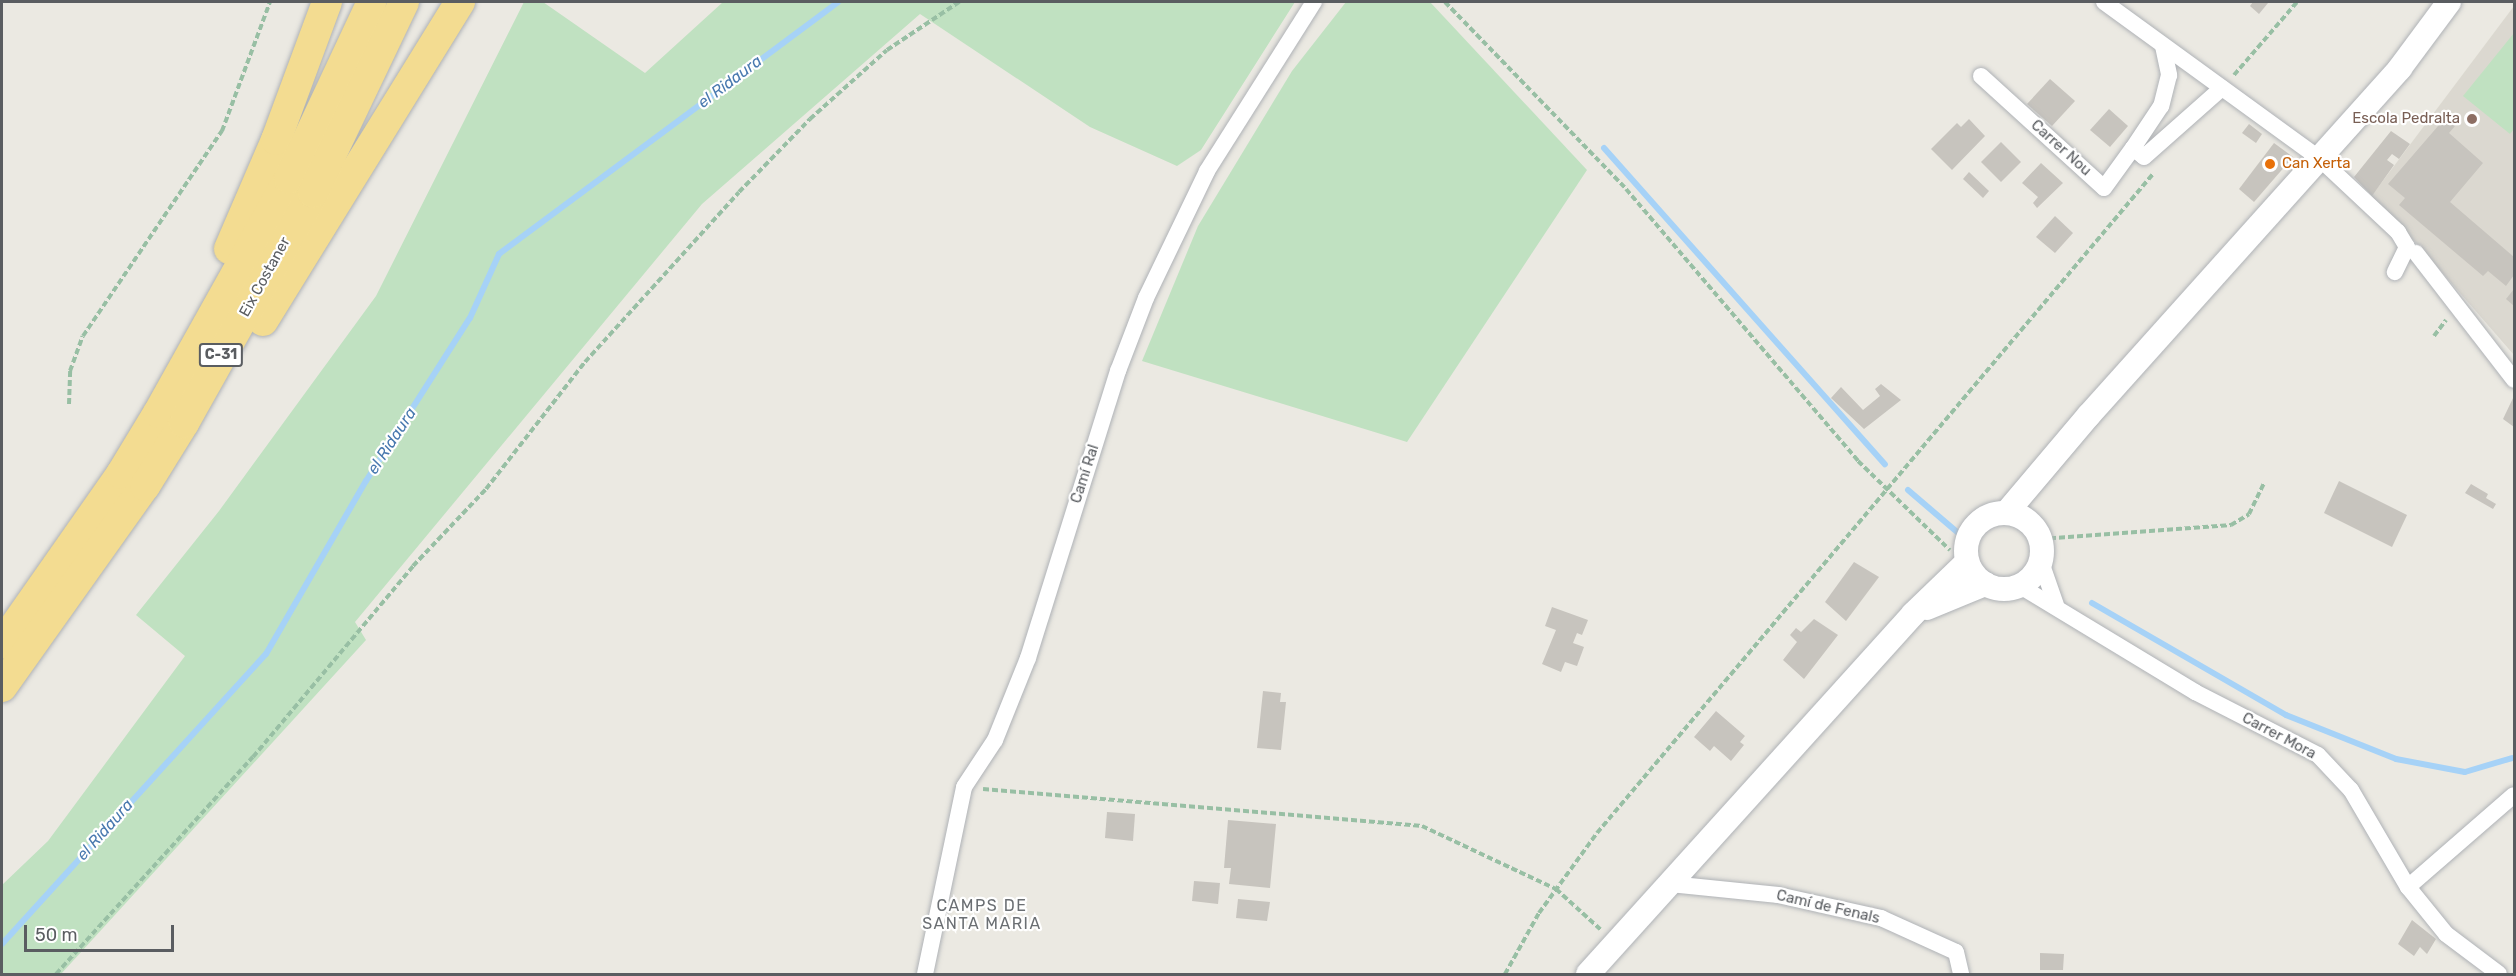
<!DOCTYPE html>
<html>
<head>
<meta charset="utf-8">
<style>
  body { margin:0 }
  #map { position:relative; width:2516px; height:976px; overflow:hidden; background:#ebe9e2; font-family:Rubik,sans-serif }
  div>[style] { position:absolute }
  .education>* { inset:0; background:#dbd8d0 }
  .green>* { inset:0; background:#c0e1c1 }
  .stream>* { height:6px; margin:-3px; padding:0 3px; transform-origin:3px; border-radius:3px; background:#a6d2f7 }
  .building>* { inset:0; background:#c7c4be }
  .path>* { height:4px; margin-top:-2px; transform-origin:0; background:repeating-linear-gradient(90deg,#98bfa4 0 6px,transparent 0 9px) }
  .roads { filter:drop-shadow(0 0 2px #afb2b6) drop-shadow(0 0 2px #afb2b6) }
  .street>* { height:16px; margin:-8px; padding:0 8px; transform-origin:8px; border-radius:8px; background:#fff }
  .secondary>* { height:24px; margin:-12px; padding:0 12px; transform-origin:12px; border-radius:12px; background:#fff }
  .secondary>.ring { margin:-12px; padding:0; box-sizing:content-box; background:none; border:24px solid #fff; border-radius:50% }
  .highway>* { height:30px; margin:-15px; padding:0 15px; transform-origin:15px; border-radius:15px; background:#f3dc91 }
  .dots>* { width:16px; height:16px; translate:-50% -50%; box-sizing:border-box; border:3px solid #fff; border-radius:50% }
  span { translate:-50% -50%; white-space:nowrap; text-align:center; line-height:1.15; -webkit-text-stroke:4.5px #fff; paint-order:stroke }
  .shield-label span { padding:2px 4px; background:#fff; border:2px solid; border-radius:4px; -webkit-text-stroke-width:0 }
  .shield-label { font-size:14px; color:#5a5d61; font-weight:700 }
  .education-label { font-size:15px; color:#785e54 }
  .right { translate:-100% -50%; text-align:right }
  .street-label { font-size:15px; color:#5a5d61 }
  .food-label { font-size:15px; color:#c56008 }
  .left { translate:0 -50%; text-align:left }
  .water-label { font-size:16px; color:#4979af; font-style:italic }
  .neighbourhood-label { font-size:16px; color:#6b6f73; letter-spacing:1.5px }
  .frame { position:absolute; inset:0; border:3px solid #5a5d61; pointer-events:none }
  .scale { position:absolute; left:24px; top:925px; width:150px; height:27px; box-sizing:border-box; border:3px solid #5a5d61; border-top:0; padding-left:8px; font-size:18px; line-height:21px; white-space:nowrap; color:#5a5d61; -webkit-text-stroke:4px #fff; paint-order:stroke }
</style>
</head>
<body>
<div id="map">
  <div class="education">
    <div style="clip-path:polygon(2514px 6px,2514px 355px,2420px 247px,2370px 198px)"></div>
  </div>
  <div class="green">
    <div style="clip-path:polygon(524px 2px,543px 2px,645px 73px,723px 2px,1295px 2px,1201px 150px,1177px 166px,1090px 127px,920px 14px,702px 204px,355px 622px,366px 640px,61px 974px,2px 974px,2px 885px,48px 841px,185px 656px,136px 615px,219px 511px,376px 296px)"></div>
    <div style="clip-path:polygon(1346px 2px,1430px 2px,1587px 170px,1407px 442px,1142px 361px,1198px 226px,1292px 71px)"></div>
    <div style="clip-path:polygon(2514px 33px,2514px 129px,2510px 134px,2463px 96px)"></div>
  </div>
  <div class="stream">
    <div style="left:1604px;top:148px;width:423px;rotate:48.4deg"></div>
    <div style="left:1908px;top:490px;width:65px;rotate:40.6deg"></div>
    <div style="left:2092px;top:603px;width:224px;rotate:30deg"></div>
    <div style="left:2286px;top:715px;width:118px;rotate:21.8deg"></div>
    <div style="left:2396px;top:759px;width:70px;rotate:10.7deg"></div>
    <div style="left:2465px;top:772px;width:49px;rotate:-16.6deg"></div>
    <div style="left:2px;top:944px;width:392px;rotate:-47.7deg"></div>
    <div style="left:266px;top:654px;width:200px;rotate:-60deg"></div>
    <div style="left:366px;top:481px;width:193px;rotate:-57.5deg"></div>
    <div style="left:470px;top:318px;width:70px;rotate:-65.6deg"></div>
    <div style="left:499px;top:254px;width:422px;rotate:-36.6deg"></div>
  </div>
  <div class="building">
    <div style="clip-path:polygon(2253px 2px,2266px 2px,2268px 3px,2259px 14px,2250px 6px)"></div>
    <div style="clip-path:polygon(2050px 79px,2075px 101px,2052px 126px,2027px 104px)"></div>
    <div style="clip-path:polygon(2109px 109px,2128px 126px,2110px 147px,2090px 130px)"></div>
    <div style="clip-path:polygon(2445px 118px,2455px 126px,2449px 133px,2483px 163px,2450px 202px,2514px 257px,2514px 275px,2506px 286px,2488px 271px,2483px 276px,2399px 205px,2405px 198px,2388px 184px)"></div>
    <div style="clip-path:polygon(1969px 119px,1985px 136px,1952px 170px,1931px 149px,1957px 123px,1961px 127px)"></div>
    <div style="clip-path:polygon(2249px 124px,2262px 134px,2256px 143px,2242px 133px)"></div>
    <div style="clip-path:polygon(2391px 131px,2410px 144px,2399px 159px,2392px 154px,2387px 160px,2394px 165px,2372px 196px,2354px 177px)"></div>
    <div style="clip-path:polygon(2001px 142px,2021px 162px,2001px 182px,1981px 162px)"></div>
    <div style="clip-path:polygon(2274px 143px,2293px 157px,2254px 202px,2239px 189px)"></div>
    <div style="clip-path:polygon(2041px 163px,2063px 183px,2037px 208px,2033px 203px,2038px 197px,2022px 183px)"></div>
    <div style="clip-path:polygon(1969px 172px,1989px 191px,1983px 198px,1963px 179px)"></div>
    <div style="clip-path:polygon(2055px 216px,2073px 233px,2055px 253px,2036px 237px)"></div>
    <div style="clip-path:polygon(2514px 289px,2514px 306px,2506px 299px)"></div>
    <div style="clip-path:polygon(1881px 384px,1901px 400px,1864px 429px,1831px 398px,1841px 387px,1863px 410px,1880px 396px,1875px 389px)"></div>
    <div style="clip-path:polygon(2514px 396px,2514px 427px,2503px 419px)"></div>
    <div style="clip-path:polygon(2339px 481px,2407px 515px,2392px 547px,2324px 513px)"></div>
    <div style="clip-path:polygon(2471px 484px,2488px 494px,2486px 498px,2496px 504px,2493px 509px,2465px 493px)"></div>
    <div style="clip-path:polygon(1854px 562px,1879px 577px,1846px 621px,1825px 602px)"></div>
    <div style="clip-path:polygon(1552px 607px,1588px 620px,1582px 635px,1577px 633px,1573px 643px,1584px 647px,1577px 666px,1565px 662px,1561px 672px,1542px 664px,1556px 630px,1545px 626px)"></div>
    <div style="clip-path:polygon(1814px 619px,1838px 635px,1804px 679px,1783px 660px,1797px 642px,1790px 635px,1796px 628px,1801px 632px)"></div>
    <div style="clip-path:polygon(1263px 691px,1281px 693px,1280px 702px,1286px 702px,1281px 750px,1257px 748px)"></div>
    <div style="clip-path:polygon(1716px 711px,1745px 736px,1740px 742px,1744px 745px,1731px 761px,1714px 746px,1710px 751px,1694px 737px)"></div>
    <div style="clip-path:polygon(1107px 812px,1135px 814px,1133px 841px,1105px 838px)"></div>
    <div style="clip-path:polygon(1228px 820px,1276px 824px,1270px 888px,1229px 884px,1231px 868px,1224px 868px)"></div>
    <div style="clip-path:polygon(1194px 881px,1220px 883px,1218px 904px,1192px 901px)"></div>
    <div style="clip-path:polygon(1238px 899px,1270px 902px,1267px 921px,1236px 918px)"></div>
    <div style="clip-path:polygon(2412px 920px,2436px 939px,2427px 954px,2420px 947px,2414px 956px,2398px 944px)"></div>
    <div style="clip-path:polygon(2040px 953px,2064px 954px,2063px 970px,2040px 970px)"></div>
  </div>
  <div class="path">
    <div style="left:1445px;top:2px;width:260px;rotate:45.9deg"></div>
    <div style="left:1626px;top:189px;width:358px;rotate:49.5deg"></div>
    <div style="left:1858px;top:461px;width:128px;rotate:44.1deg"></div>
    <div style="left:2234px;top:75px;width:96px;rotate:-49.2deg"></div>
    <div style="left:2434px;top:336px;width:20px;rotate:-53deg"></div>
    <div style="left:69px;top:404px;width:33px;rotate:-88deg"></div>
    <div style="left:70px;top:371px;width:37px;rotate:-70deg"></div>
    <div style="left:83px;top:336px;width:248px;rotate:-55.9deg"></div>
    <div style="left:222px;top:131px;width:138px;rotate:-69.6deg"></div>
    <div style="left:2041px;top:539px;width:191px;rotate:-4.2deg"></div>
    <div style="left:2231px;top:525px;width:21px;rotate:-31deg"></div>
    <div style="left:2249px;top:514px;width:34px;rotate:-64deg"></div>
    <div style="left:983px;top:789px;width:441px;rotate:4.8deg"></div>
    <div style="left:1422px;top:826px;width:148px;rotate:25.2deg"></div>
    <div style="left:1556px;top:889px;width:61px;rotate:42.3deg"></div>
    <div style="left:56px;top:974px;width:293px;rotate:-47.8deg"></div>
    <div style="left:253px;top:757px;width:249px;rotate:-50deg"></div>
    <div style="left:413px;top:566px;width:106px;rotate:-46.5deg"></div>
    <div style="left:486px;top:489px;width:161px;rotate:-52.1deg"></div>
    <div style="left:585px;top:362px;width:229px;rotate:-47.8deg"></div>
    <div style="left:739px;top:192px;width:102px;rotate:-45.8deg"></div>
    <div style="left:810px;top:119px;width:103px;rotate:-41.9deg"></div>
    <div style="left:887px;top:50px;width:87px;rotate:-33.7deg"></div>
    <div style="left:1505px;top:974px;width:70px;rotate:-60.9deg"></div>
    <div style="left:1539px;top:913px;width:99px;rotate:-54.1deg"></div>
    <div style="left:1597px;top:833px;width:862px;rotate:-49.85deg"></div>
  </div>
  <div class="roads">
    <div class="street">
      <div style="left:2104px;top:2px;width:267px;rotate:36deg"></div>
      <div style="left:2320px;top:159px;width:107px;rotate:43.1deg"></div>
      <div style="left:2398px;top:232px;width:17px;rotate:59deg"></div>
      <div style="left:2407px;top:247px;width:28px;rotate:116deg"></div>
      <div style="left:2163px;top:46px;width:30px;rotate:78deg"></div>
      <div style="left:2169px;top:75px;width:32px;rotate:104deg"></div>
      <div style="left:2161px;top:106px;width:50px;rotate:123.7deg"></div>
      <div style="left:2133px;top:148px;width:14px;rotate:39deg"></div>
      <div style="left:2144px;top:157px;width:104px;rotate:-41.5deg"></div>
      <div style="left:1981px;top:76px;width:166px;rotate:42.3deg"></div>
      <div style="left:2104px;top:188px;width:49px;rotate:-54.1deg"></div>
      <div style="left:2416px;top:253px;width:160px;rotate:52.3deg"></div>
      <div style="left:2041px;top:562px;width:46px;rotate:70.8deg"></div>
      <div style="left:2020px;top:586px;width:205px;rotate:31.2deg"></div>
      <div style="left:2195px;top:692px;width:138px;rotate:27.1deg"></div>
      <div style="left:2318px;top:755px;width:48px;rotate:46.7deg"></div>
      <div style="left:2351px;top:790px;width:113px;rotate:59.6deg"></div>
      <div style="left:2408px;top:887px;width:60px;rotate:51deg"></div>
      <div style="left:2446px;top:934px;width:66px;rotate:37deg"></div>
      <div style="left:1670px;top:884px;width:109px;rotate:5.8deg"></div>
      <div style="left:1778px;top:895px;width:106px;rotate:12.6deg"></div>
      <div style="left:1881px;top:918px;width:82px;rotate:24.4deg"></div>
      <div style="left:1956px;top:952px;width:23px;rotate:77deg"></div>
      <div style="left:2408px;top:887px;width:140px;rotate:-41deg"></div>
      <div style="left:925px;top:974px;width:191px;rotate:-78.2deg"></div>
      <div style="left:964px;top:787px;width:56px;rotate:-56.6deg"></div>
      <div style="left:995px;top:740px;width:88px;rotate:-68.1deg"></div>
      <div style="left:1028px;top:658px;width:301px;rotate:-72.6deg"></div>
      <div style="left:1118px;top:371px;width:78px;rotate:-69deg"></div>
      <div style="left:1146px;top:298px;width:141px;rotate:-64.3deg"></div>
      <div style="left:1207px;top:171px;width:200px;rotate:-57.7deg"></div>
    </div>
    <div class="secondary">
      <div style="left:2007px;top:512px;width:127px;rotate:-49.8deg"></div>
      <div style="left:2089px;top:415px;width:466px;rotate:-48.1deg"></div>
      <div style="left:2400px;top:68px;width:82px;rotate:-53.4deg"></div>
      <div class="ring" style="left:1966px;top:513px;width:52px;height:52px"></div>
      <div style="left:1927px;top:608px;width:63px;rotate:-22.5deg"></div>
      <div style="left:1588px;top:974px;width:485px;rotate:-47.9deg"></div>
      <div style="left:1913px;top:614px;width:75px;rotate:-43.9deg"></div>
    </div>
    <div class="highway">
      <div style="left:229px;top:249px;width:119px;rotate:-66.7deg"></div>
      <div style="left:276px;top:140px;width:147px;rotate:-69.7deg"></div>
      <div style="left:263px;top:321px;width:375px;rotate:-58.3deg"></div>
      <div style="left:2px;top:644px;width:208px;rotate:-55deg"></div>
      <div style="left:121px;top:474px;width:71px;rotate:-58.8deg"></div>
      <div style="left:158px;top:413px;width:268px;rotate:-60.8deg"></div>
      <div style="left:289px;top:179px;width:195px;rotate:-64.9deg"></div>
      <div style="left:2px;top:687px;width:247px;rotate:-54.6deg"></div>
      <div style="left:145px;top:486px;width:74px;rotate:-58.2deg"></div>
      <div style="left:184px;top:423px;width:264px;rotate:-60.7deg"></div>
      <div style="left:313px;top:193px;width:212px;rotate:-64.5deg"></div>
    </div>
  </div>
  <div class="dots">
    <div style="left:2472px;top:119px;background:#8d6e63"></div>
    <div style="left:2270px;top:164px;background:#e8710a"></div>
  </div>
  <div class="shield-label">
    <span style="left:221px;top:355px">C-31</span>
  </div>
  <div class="education-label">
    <span class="right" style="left:2460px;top:119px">Escola Pedralta</span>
  </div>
  <div class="street-label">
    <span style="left:2061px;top:148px;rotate:42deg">Carrer Nou</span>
    <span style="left:265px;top:277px;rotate:-61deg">Eix Costaner</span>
    <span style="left:1085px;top:474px;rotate:-72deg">Camí Ral</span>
    <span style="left:2279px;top:736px;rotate:28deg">Carrer Mora</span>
    <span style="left:1828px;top:907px;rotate:13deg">Camí de Fenals</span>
  </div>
  <div class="food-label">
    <span class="left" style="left:2282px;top:164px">Can Xerta</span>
  </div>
  <div class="water-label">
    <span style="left:730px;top:82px;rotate:-37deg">el Ridaura</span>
    <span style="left:392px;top:441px;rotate:-57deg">el Ridaura</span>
    <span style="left:105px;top:830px;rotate:-48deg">el Ridaura</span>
  </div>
  <div class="neighbourhood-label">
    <span style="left:982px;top:915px">CAMPS DE<br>SANTA MARIA</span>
  </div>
  <div class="frame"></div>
  <div class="scale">50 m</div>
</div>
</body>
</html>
